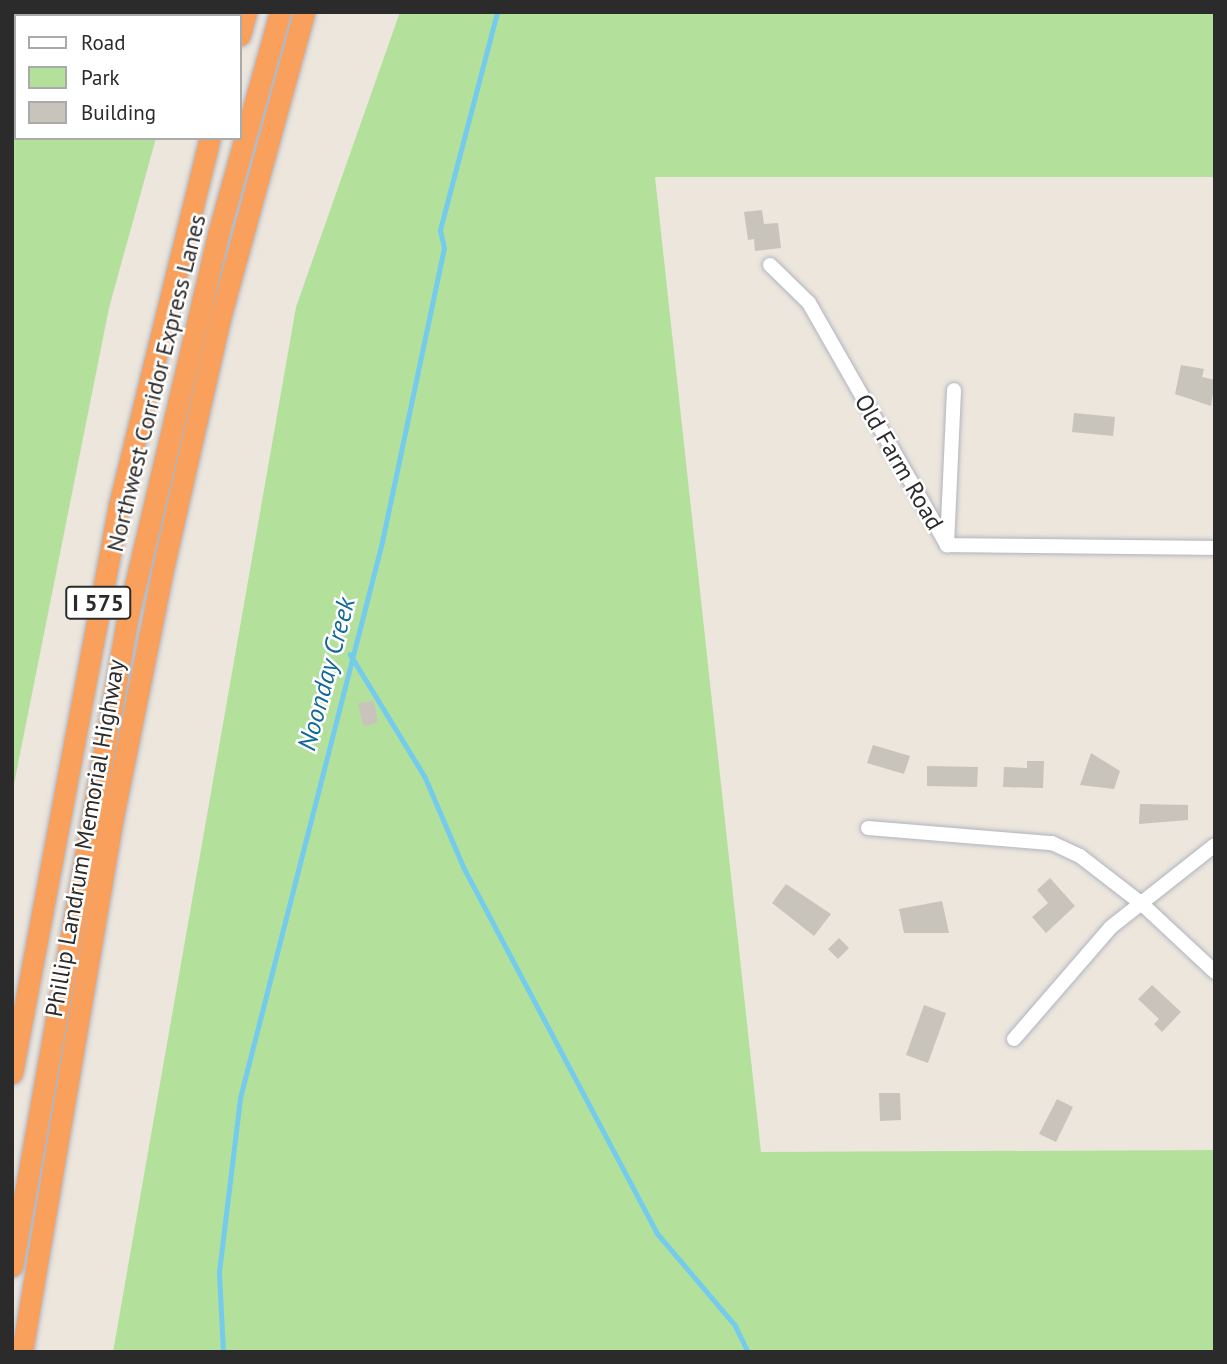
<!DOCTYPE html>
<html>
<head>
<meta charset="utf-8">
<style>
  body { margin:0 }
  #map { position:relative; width:1227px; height:1364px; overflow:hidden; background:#ece6dd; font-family:"PT Sans",sans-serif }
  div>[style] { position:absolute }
  .green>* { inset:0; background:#b3e19c }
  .stream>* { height:4.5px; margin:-2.25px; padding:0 2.25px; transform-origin:2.25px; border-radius:2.25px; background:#74cbeb }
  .building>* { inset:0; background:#c8c4bc }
  .roads { filter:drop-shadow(0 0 2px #b1b4be) drop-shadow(0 0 2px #b1b4be) }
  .minor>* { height:14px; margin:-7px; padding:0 7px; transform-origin:7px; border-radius:7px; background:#fff }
  .highway>* { height:21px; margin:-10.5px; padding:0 10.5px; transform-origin:10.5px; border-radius:10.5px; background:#f9a05c }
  span { translate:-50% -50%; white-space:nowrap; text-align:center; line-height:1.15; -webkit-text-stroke:5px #fff; paint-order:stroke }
  .shield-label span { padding:2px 5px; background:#fff; border:2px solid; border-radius:5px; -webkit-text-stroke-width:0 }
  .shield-label { font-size:23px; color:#2b2b2b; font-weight:700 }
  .street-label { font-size:24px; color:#2b2b2b }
  .water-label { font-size:26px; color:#126998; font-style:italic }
  .frame { position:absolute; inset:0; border:14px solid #2b2b2b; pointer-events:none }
  .legend { position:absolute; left:14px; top:14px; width:228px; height:126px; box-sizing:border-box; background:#fff; border:2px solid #aaa; margin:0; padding:9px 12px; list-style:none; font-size:21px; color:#2b2b2b }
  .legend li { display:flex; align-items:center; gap:14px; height:35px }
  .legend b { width:35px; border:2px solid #aaa }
</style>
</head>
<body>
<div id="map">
  <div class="green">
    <div style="clip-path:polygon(12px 12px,191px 12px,16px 16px,16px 138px,156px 138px,109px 308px,12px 794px)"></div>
    <div style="clip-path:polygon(400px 12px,1215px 12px,1215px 177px,655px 177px,761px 1152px,1215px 1150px,1215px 1352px,113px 1352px,296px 307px)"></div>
  </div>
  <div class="stream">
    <div style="left:350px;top:654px;width:144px;rotate:58.6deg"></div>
    <div style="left:425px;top:777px;width:99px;rotate:66.8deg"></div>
    <div style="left:464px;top:868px;width:413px;rotate:62.1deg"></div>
    <div style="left:657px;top:1233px;width:121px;rotate:49.7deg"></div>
    <div style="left:735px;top:1325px;width:30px;rotate:64deg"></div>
    <div style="left:223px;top:1352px;width:80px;rotate:-92.9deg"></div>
    <div style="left:219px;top:1272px;width:175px;rotate:-83.1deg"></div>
    <div style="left:240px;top:1098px;width:574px;rotate:-75.67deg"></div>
    <div style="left:382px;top:542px;width:300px;rotate:-78.1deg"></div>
    <div style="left:444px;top:248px;width:18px;rotate:-103deg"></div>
    <div style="left:440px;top:230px;width:225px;rotate:-75.3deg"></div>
  </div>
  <div class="building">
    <div style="clip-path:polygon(762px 210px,764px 224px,778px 223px,781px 248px,755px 251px,754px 239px,748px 240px,744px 212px)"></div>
    <div style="clip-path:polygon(1181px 365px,1204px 369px,1202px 377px,1215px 380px,1211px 406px,1175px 394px)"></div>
    <div style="clip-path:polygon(1074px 413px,1115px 417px,1113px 436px,1072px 432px)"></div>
    <div style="clip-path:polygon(374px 701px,378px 723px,363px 726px,358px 703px)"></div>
    <div style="clip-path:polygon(873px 745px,910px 756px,904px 774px,867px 763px)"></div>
    <div style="clip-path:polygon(1091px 753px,1120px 771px,1114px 789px,1080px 785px)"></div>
    <div style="clip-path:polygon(1027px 761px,1044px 761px,1043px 788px,1003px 787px,1004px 767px,1027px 768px)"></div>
    <div style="clip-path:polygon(927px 766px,978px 767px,977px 787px,927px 786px)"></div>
    <div style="clip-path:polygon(1140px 804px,1188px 805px,1188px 820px,1139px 824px)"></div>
    <div style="clip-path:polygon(1050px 878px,1075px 906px,1046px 933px,1032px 917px,1048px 903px,1037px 890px)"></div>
    <div style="clip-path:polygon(786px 884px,831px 914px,814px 936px,772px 903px)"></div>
    <div style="clip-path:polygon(942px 901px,949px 933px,904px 933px,899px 909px)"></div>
    <div style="clip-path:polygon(839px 938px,849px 948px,838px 959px,828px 949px)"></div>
    <div style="clip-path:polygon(1152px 985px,1181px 1012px,1162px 1032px,1154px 1024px,1159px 1019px,1138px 999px)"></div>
    <div style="clip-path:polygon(924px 1005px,946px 1013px,928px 1063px,906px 1055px)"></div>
    <div style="clip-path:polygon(879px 1093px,900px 1093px,901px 1120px,880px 1121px)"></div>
    <div style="clip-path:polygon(1057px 1099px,1073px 1107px,1056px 1142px,1039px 1134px)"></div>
  </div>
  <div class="roads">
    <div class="minor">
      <div style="left:770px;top:265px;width:54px;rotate:44.3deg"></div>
      <div style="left:809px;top:303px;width:279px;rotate:60.3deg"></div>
      <div style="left:947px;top:545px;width:268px;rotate:0.6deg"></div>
      <div style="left:947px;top:545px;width:155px;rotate:-87.4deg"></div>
      <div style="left:868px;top:828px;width:185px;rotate:4.7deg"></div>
      <div style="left:1052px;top:843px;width:31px;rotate:25deg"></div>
      <div style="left:1080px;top:856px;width:78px;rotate:37.7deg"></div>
      <div style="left:1142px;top:904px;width:100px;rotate:43deg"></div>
      <div style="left:1014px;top:1039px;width:148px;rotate:-49.1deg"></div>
      <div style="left:1111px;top:927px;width:132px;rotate:-38.3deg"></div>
    </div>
    <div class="highway">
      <div style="left:240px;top:35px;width:24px;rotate:-75deg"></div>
      <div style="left:12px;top:1073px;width:578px;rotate:-79.33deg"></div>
      <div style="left:119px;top:505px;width:378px;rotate:-76.1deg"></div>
      <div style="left:12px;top:1266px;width:661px;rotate:-79.9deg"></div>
      <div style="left:128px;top:615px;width:391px;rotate:-76.7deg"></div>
      <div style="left:218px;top:234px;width:230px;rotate:-74.4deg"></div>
      <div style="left:22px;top:1352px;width:538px;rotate:-80.36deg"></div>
      <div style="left:112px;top:822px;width:258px;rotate:-78.6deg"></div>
      <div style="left:163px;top:569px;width:257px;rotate:-77.2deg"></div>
      <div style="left:220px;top:318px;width:317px;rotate:-74.6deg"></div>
    </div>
  </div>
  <div class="shield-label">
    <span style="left:98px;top:603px">I 575</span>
  </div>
  <div class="street-label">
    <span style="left:156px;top:383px;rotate:-76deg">Northwest Corridor Express Lanes</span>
    <span style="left:899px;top:462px;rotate:60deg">Old Farm Road</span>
    <span style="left:85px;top:838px;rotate:-80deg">Phillip Landrum Memorial Highway</span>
  </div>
  <div class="water-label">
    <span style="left:326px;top:674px;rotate:-75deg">Noonday Creek</span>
  </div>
  <div class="frame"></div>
  <ul class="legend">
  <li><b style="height:9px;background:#fff"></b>Road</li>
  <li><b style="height:19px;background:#b3e19c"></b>Park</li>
  <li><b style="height:19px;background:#c8c4bc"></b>Building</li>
  </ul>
</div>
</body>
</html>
